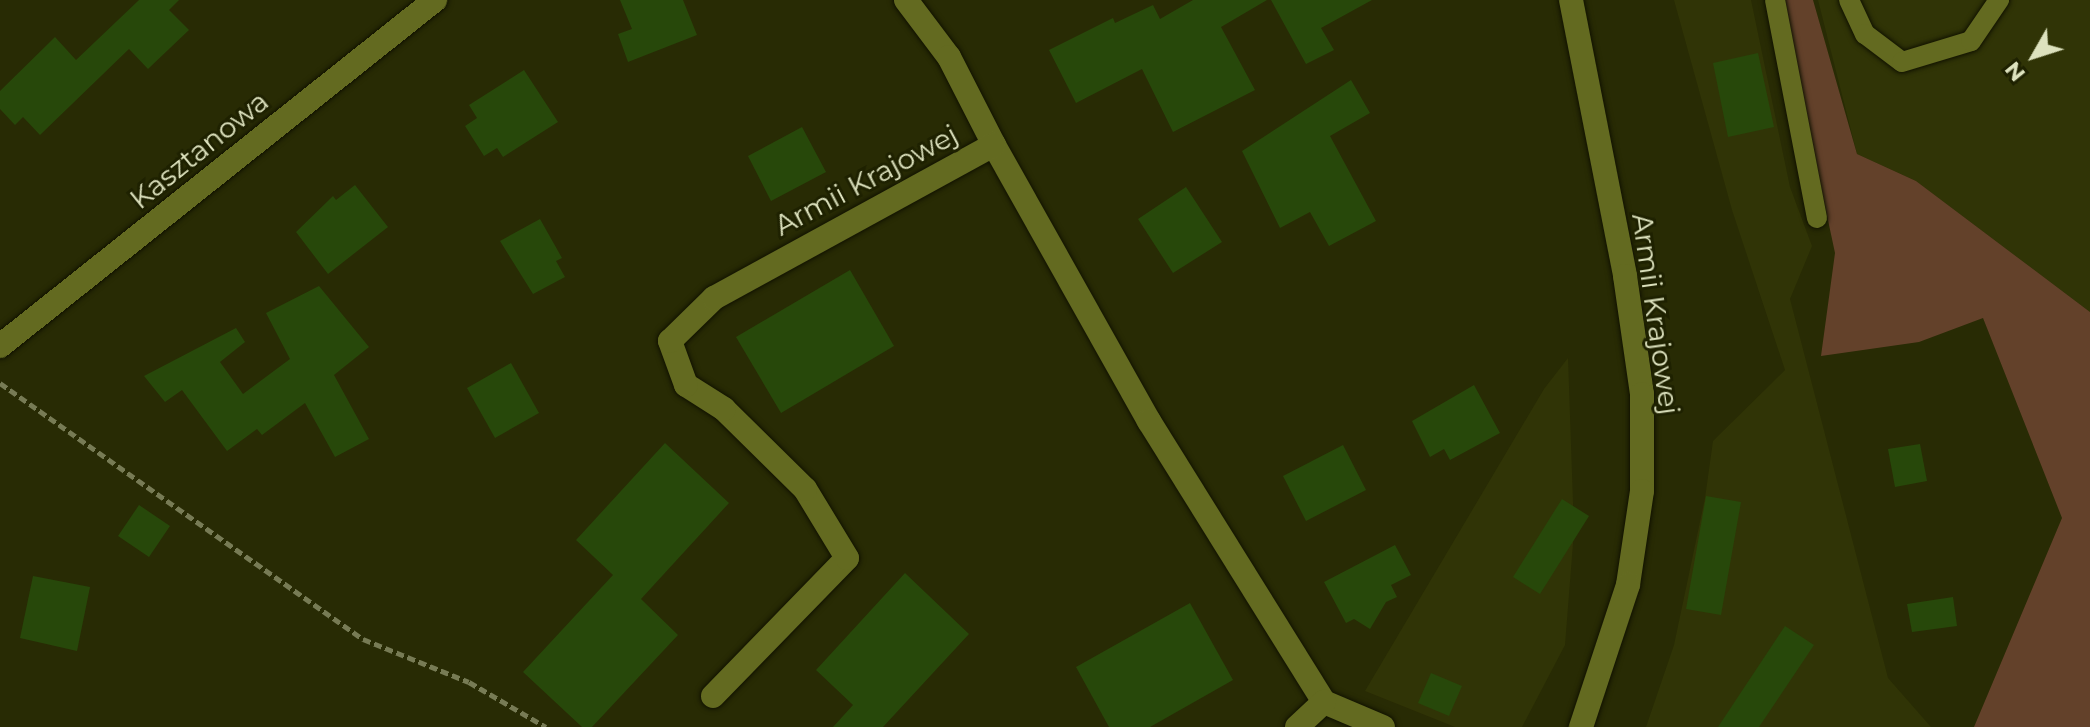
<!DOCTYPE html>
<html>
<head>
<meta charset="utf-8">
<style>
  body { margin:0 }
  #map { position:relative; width:2090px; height:727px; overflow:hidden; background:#282b04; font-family:Montserrat,sans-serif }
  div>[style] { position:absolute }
  .built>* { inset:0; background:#303406 }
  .green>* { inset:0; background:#63412a }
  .building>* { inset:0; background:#27480a }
  .path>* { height:5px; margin-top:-2.5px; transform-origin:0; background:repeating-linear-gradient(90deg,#777b55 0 8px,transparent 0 12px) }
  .roads { filter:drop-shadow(0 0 2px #111200) drop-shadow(0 0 2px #111200) }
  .service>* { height:20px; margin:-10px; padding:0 10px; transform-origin:10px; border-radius:10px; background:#636a20 }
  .minor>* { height:24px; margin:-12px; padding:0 12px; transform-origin:12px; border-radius:12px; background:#636a20 }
  .tertiary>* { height:24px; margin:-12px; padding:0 12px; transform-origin:12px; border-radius:12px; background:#636a20 }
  span { translate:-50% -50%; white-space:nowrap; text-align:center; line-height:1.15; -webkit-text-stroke:6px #1e2100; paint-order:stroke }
  .street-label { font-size:28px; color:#dde2be }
  .north { position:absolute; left:1994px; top:16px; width:80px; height:80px; -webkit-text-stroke:6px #1e2100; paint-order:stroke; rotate:231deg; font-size:22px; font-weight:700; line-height:32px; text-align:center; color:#dde2be }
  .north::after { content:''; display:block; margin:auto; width:28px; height:36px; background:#dde2be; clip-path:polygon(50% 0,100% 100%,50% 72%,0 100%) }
</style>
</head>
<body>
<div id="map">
  <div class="built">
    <div style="clip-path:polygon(1674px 0,1751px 0,1790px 187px,1812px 246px,1790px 299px,1888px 678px,1931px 727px,1646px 727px,1674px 645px,1705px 498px,1713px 441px,1785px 370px,1732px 210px)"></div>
    <div style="clip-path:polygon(1818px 0,2090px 0,2090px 312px,1916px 181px,1857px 154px)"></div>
    <div style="clip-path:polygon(1568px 358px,1574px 531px,1565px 645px,1522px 727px,1455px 727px,1365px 691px,1544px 389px)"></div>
  </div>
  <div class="green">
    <div style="clip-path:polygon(1781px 0,1813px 0,1857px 154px,1916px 181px,2090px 312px,2090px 727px,1974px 727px,2062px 518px,1983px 318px,1919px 342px,1821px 356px,1835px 253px)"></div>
  </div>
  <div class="building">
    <div style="clip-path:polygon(139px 0,179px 0,169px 10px,189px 30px,148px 69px,129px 49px,40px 135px,23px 117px,15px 125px,0 109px,0 91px,55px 37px,76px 60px)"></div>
    <div style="clip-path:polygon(620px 0,683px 0,697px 35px,628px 62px,618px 34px,632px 29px)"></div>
    <div style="clip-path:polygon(1193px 0,1267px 0,1221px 27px,1255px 90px,1173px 132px,1142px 69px,1076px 103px,1049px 50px,1113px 18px,1115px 23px,1153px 5px,1160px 19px)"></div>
    <div style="clip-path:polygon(1271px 0,1372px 0,1321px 28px,1334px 50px,1306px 64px)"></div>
    <div style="clip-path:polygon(1758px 53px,1774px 127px,1728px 137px,1713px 63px)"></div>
    <div style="clip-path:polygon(524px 70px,558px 122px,503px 157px,497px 148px,484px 156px,465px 126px,477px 118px,469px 105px)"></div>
    <div style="clip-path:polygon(1351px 80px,1370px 113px,1330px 136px,1376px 221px,1329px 246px,1310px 212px,1280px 228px,1242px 151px)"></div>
    <div style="clip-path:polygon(802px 127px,826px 172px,771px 201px,748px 156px)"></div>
    <div style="clip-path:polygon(355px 185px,388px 227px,328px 274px,296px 232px,333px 196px,336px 200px)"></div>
    <div style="clip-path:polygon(1186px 187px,1222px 242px,1173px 273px,1138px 219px)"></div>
    <div style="clip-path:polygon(540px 219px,562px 258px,556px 261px,565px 277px,533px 294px,500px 241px)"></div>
    <div style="clip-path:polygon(850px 270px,894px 346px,781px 413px,736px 337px)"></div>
    <div style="clip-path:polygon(319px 286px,369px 347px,334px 375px,369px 439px,335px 457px,305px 403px,262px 435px,257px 429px,227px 451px,182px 390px,165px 402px,144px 376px,236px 328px,245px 342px,220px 362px,243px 394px,290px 359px,266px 313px)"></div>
    <div style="clip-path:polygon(511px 363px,539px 413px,495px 438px,467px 388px)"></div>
    <div style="clip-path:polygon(1474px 385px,1500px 433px,1450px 460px,1444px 449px,1430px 457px,1412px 421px)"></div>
    <div style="clip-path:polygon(665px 443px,729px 503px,641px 599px,678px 635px,592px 727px,582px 727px,523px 672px,613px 575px,576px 540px)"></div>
    <div style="clip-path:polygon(1920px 444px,1927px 481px,1895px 487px,1888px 449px)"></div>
    <div style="clip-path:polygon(1343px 445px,1366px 490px,1306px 521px,1283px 476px)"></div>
    <div style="clip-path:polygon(1706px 496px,1741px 502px,1721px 615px,1686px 609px)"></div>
    <div style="clip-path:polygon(1562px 499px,1589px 516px,1540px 594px,1513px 577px)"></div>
    <div style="clip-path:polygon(139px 505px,170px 526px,149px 557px,118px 536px)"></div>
    <div style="clip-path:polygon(1395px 545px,1411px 575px,1391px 585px,1397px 597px,1386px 602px,1370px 629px,1354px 619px,1346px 623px,1324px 582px)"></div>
    <div style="clip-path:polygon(905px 573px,969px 634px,883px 727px,833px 727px,853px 705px,816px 670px)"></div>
    <div style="clip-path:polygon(33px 576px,90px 587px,77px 651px,20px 638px)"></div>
    <div style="clip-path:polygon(1953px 597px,1957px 626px,1912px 632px,1907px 604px)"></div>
    <div style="clip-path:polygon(1190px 603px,1233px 680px,1150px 727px,1109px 727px,1076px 667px)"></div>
    <div style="clip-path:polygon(1785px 626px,1814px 645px,1759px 727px,1718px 727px)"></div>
    <div style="clip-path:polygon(1431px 673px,1462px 686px,1449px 716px,1418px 703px)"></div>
  </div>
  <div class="path">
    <div style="left:0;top:383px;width:444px;rotate:35.2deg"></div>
    <div style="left:363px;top:639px;width:114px;rotate:22.1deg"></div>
    <div style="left:469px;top:682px;width:89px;rotate:30.3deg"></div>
  </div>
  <div class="roads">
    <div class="service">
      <div style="left:1775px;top:0;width:222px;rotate:79.1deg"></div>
      <div style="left:1849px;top:0;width:38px;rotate:65deg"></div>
      <div style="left:1865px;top:34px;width:46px;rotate:37.1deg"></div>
      <div style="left:1902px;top:62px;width:72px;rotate:-16.9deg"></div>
      <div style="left:1971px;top:41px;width:50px;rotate:-55.7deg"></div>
    </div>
    <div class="minor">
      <div style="left:906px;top:0;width:71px;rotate:53deg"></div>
      <div style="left:949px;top:57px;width:99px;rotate:62.9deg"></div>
      <div style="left:994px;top:145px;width:317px;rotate:60.7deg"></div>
      <div style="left:1149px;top:421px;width:331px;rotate:58.1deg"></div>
      <div style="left:1324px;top:702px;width:64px;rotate:23deg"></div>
      <div style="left:0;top:346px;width:556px;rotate:-38.5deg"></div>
      <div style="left:713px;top:696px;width:192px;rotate:-45.8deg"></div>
      <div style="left:847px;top:558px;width:81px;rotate:-121.3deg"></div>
      <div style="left:805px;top:489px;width:114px;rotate:-135.4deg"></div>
      <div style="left:724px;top:409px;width:45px;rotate:-147.7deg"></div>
      <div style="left:686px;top:385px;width:47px;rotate:-110deg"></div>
      <div style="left:670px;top:341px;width:62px;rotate:-44.3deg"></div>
      <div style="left:714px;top:298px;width:319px;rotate:-28.7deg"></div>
      <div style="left:1297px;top:727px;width:37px;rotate:-43deg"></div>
    </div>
    <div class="tertiary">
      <div style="left:1571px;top:0;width:281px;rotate:78.9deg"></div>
      <div style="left:1625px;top:276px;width:119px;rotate:81.8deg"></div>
      <div style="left:1642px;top:394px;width:97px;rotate:90deg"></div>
      <div style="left:1642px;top:491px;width:95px;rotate:98.5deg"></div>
      <div style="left:1628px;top:585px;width:150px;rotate:108.3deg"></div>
    </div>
  </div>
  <div class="street-label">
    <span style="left:199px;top:150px;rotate:-39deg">Kasztanowa</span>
    <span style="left:866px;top:180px;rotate:-28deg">Armii Krajowej</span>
    <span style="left:1656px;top:314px;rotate:82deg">Armii Krajowej</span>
  </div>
  <div class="north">N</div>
</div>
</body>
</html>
